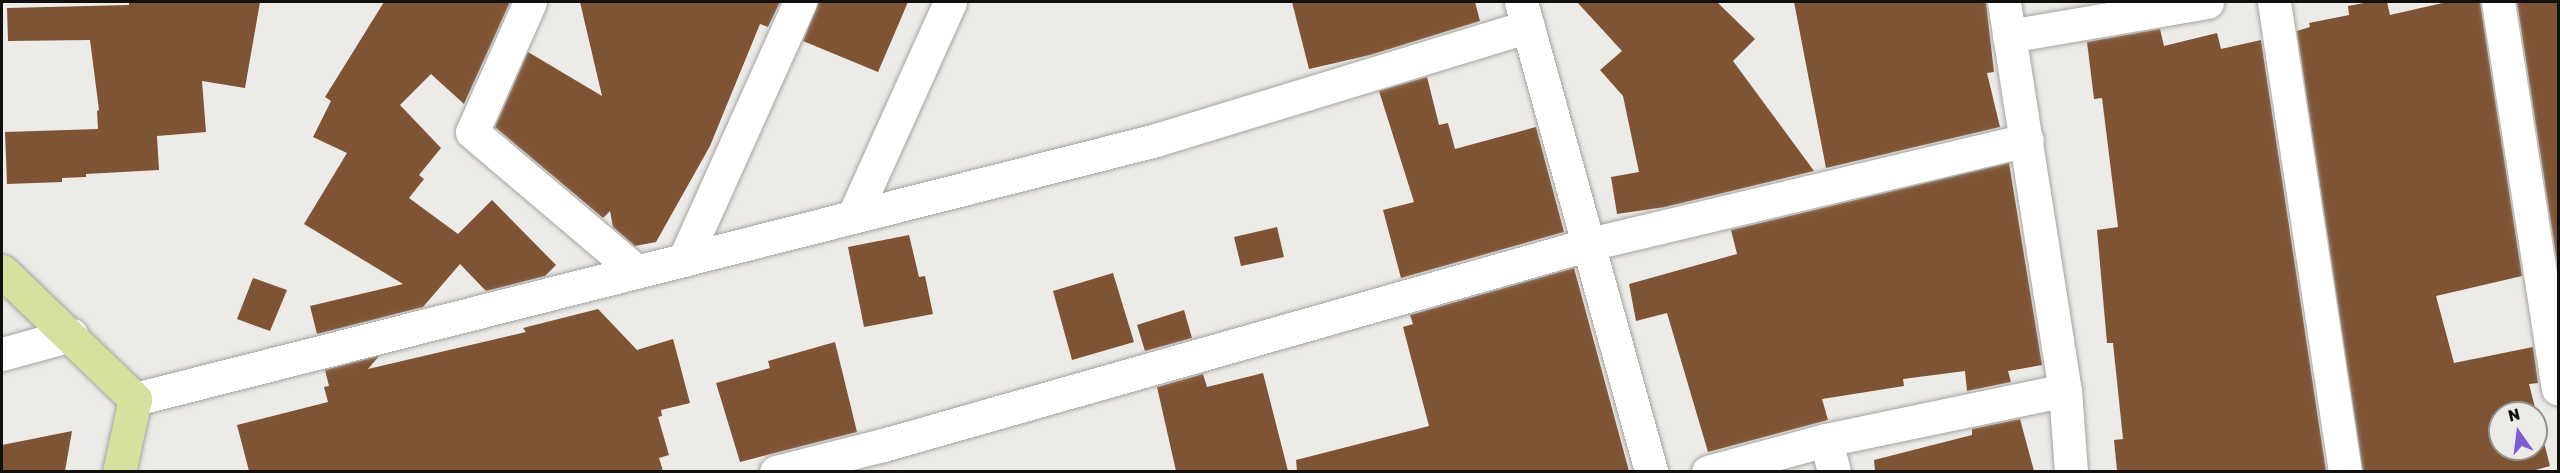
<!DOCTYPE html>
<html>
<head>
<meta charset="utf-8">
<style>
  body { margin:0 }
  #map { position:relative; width:2560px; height:473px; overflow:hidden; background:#edebe8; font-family:Rubik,sans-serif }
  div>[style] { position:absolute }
  .building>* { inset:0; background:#7f5434 }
  .roads { filter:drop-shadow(0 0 2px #a4a3a0) drop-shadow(0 0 2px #a4a3a0) }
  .minor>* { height:33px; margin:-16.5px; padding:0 16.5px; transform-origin:16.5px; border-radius:16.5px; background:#fff }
  .major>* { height:33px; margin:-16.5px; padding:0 16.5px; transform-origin:16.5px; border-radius:16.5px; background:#d4e29e }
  span { translate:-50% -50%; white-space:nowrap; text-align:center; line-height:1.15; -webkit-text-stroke:6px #edebe8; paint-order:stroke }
  .frame { position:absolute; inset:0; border:3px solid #11100f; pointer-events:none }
  .north { position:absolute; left:2488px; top:401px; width:60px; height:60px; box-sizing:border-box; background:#edebe8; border:2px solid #959391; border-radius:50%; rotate:346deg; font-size:16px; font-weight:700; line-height:24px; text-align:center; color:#11100f }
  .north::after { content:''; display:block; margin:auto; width:21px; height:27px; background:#815bd5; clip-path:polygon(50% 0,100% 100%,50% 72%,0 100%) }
</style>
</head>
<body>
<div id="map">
  <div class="building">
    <div style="clip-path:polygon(129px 2px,260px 2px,245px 88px,202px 81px,206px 132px,157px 136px,159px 170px,86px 174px,86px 177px,62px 178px,62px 182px,7px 184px,5px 132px,98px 129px,97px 111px,99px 110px,90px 40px,8px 41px,7px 8px,129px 5px)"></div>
    <div style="clip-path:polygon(384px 2px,510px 2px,464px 104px,431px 74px,400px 105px,441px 148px,419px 175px,424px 179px,409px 198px,458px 234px,492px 200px,556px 265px,545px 276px,486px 291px,460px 264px,423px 307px,317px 334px,310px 306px,403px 284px,304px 224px,347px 153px,313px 137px,331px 101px,325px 97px)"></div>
    <div style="clip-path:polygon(580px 2px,780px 2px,768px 27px,760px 24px,710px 146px,656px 242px,635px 246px,613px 227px,610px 211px,603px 218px,495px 127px,528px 52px,602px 96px)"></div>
    <div style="clip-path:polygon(819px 2px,908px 2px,878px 72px,803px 41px)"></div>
    <div style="clip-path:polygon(1292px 2px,1475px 2px,1480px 21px,1370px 55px,1309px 69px)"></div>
    <div style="clip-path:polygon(1577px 2px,1717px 2px,1755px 39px,1733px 61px,1814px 171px,1665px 207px,1617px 214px,1611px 177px,1639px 172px,1623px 96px,1600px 70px,1622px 51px)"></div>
    <div style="clip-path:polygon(1794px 2px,1986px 2px,1994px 72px,1987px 73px,2000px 127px,1826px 168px)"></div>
    <div style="clip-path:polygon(evenodd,2369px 2px,2387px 2px,2390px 15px,2447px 2px,2480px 2px,2522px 276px,2436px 296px,2454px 363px,2533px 347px,2538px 383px,2529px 384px,2550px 466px,2532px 471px,2363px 471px,2297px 31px,2310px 27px,2309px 23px,2349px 15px,2348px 6px,2369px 2px,2500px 413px,2536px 413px,2536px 449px,2500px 449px,2500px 413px)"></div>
    <div style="clip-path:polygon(2517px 2px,2559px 2px,2558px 268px)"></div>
    <div style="clip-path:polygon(2160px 29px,2164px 46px,2217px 33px,2221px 49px,2261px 40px,2326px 471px,2117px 471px,2114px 440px,2123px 439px,2113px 343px,2107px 343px,2097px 230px,2118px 227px,2102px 98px,2094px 99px,2087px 42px)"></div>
    <div style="clip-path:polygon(1427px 77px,1439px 125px,1448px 123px,1455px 149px,1536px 127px,1564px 232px,1401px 278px,1383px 210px,1414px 202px,1379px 91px)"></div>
    <div style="clip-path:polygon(2009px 163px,2042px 365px,2008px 371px,2011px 382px,1967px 391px,1965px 371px,1903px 379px,1904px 386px,1822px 399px,1828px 420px,1708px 452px,1667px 313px,1636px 321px,1629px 284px,1737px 254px,1731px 230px)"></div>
    <div style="clip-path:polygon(1277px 227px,1284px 257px,1241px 266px,1234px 237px)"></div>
    <div style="clip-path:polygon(909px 235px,919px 277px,925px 276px,933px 314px,864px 327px,848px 247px)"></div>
    <div style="clip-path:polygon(1574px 268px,1629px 471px,1297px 471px,1296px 460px,1429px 426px,1403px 327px,1413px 324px,1410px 315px)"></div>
    <div style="clip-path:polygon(1113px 273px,1134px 342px,1072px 360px,1053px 291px)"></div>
    <div style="clip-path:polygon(253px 278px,287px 290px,270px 331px,237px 319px)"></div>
    <div style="clip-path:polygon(598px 309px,637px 350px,673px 339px,690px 403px,661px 410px,662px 416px,658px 417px,669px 455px,659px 458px,663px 471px,249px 471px,237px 425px,328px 402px,324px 387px,329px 386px,325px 370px,379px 356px,368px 369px,526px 332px,523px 328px)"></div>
    <div style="clip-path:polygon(1184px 310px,1192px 338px,1145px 351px,1137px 325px)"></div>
    <div style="clip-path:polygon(835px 342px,857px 432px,740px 462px,716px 383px,770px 368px,768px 361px)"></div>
    <div style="clip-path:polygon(1263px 373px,1288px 471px,1176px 471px,1157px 387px,1203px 374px,1207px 387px)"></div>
    <div style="clip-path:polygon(2020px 419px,2034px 471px,1875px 471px,1874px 460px,1972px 435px,1972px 429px)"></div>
    <div style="clip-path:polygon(72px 431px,65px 471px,2px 471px,2px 445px)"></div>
  </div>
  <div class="roads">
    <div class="minor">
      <div style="left:530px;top:2px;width:142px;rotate:114deg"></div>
      <div style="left:472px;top:132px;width:216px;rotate:40.3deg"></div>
      <div style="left:1521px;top:2px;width:488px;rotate:74.5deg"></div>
      <div style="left:2004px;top:2px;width:393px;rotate:81.1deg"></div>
      <div style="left:2065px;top:390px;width:82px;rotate:85.8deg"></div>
      <div style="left:2274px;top:2px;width:475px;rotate:81.4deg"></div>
      <div style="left:2498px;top:2px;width:391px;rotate:81.2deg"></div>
      <div style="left:2009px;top:36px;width:201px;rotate:-9.7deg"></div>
      <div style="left:853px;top:217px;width:236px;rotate:-65.7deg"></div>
      <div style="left:684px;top:260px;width:283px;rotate:-65.8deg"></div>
      <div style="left:2px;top:354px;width:72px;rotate:-15.4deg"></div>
      <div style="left:135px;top:399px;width:1053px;rotate:-14.23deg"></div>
      <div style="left:1156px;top:140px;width:389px;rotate:-17deg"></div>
      <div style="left:1826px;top:440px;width:33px;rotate:76deg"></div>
      <div style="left:776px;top:472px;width:110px;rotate:-14.2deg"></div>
      <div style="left:883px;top:445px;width:735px;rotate:-15.87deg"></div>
      <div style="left:1590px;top:244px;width:449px;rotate:-13.4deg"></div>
      <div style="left:1708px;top:472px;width:122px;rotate:-15.2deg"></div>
      <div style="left:1826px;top:440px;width:244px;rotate:-11.8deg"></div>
    </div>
    <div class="major">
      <div style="left:2px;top:271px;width:185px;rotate:43.9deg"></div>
      <div style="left:135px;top:399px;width:75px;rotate:102.4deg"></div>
    </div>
  </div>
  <div class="frame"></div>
  <div class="north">N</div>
</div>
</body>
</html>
